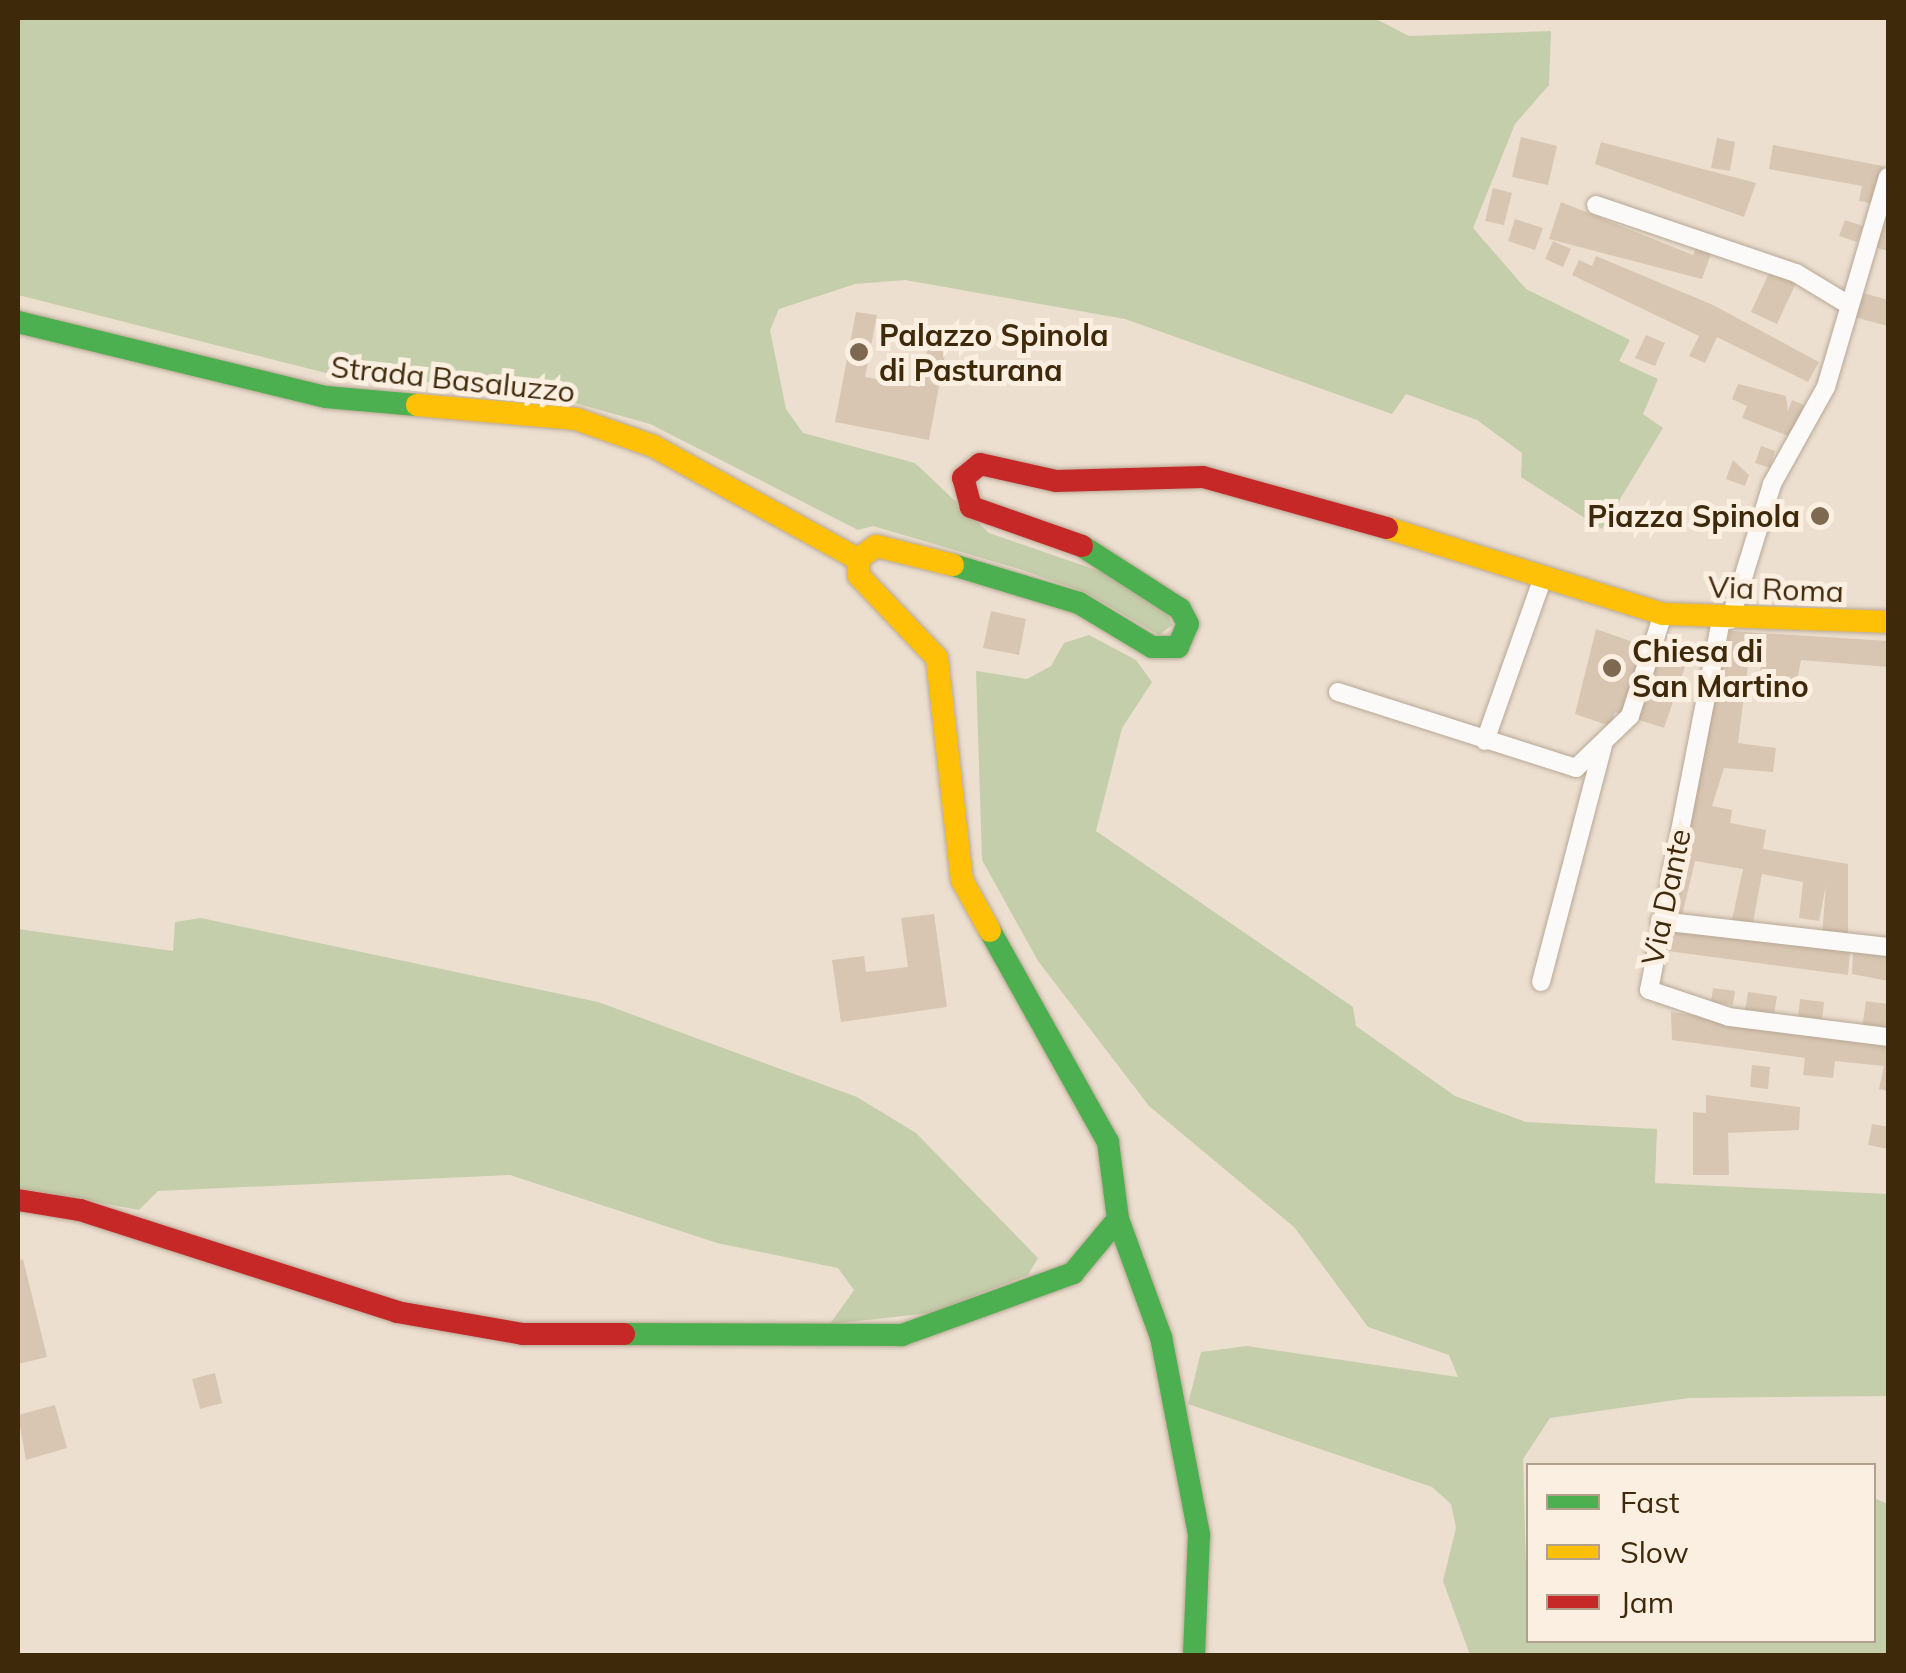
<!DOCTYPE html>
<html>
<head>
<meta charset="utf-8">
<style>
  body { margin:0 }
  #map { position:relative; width:1906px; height:1673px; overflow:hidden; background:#ecdfd0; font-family:Mulish,sans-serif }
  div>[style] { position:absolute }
  .green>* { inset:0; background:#c4ceaa }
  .building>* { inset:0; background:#d8c6b2 }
  .roads { filter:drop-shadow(0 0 2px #b8a794) drop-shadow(0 0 2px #b8a794) }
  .street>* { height:18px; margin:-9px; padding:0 9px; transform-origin:9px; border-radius:9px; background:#fcfaf8 }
  .fast>* { height:22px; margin:-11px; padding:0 11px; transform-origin:11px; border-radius:11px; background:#4caf50 }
  .slow>* { height:22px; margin:-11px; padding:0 11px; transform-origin:11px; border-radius:11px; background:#ffc107 }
  .jam>* { height:22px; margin:-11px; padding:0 11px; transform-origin:11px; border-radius:11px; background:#c62828 }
  .dots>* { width:28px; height:28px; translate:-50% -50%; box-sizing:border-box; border:5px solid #fbefe2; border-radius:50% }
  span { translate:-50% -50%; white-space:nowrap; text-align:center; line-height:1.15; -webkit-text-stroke:10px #fbefe2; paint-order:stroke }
  .poi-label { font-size:30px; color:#3f290b; font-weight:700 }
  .left { translate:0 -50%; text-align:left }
  .right { translate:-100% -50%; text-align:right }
  .street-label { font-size:30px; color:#3f290b }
  .frame { position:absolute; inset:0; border:20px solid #3f290b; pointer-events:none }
  .legend { position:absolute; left:1526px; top:1463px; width:350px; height:180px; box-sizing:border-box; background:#fbefe2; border:2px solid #b0a08c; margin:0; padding:12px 18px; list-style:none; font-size:30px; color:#3f290b }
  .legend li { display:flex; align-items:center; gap:20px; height:50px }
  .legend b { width:50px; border:2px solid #b0a08c }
</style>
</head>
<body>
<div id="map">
  <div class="green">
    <div style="clip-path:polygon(18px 18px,1374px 18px,1409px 36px,1551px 31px,1549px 85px,1515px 124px,1473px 228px,1526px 289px,1630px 340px,1619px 361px,1658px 379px,1643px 414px,1663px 428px,1602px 529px,1521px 477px,1522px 453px,1477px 420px,1406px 394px,1392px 414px,1125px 319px,905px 280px,855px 284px,779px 309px,770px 330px,786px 409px,803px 433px,915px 463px,989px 533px,1122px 579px,1168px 613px,1172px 625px,1159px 635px,1085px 592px,1019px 569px,873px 526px,858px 530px,650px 424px,521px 388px,338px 376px,18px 295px)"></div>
    <div style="clip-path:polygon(1089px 635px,1136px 660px,1152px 682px,1122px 728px,1096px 831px,1353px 1007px,1356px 1026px,1455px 1096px,1526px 1122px,1657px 1129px,1655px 1183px,1888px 1194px,1888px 1396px,1689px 1398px,1550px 1418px,1523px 1459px,1528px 1640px,1874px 1640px,1874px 1498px,1888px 1504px,1888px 1655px,1470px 1655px,1443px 1581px,1456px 1528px,1451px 1504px,1432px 1487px,1188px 1404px,1201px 1352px,1247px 1346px,1458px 1377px,1449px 1355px,1368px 1327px,1294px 1227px,1149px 1106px,1038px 961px,982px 860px,976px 671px,1027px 679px,1051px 666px,1064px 643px)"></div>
    <div style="clip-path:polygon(201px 918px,598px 1002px,857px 1097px,916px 1133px,1038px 1258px,1028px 1275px,931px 1313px,830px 1324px,854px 1290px,838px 1268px,717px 1243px,510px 1175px,158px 1191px,139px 1210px,18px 1188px,18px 929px,173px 951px,175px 922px)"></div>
  </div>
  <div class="building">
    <div style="clip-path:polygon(1521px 137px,1557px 146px,1548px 185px,1512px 177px)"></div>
    <div style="clip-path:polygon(1717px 138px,1735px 142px,1730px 171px,1711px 168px)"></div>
    <div style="clip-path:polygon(1601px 142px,1756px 183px,1744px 217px,1595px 164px)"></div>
    <div style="clip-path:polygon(1773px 145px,1883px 166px,1876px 204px,1859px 201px,1862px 186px,1769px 169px)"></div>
    <div style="clip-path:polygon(1493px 188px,1512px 193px,1504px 225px,1485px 221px)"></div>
    <div style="clip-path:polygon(1561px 202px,1693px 255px,1697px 246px,1712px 251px,1702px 279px,1549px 239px)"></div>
    <div style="clip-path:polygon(1882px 217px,1888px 218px,1888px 251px,1871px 246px)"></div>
    <div style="clip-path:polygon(1515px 219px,1543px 228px,1535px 250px,1508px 241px)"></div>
    <div style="clip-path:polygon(1845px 220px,1863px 226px,1857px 242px,1839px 236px)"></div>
    <div style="clip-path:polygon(1553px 241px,1571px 249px,1563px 267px,1545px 259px)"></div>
    <div style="clip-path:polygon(1596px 256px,1713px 305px,1819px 362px,1808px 382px,1717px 337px,1705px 363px,1689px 356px,1699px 336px,1572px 275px,1579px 260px,1592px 266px)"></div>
    <div style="clip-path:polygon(1770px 271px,1796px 283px,1777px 324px,1751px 312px)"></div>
    <div style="clip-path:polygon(1856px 291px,1888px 300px,1888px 326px,1850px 316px)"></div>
    <div style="clip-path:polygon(856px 312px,877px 315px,865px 377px,920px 387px,932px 325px,950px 328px,929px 440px,835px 422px)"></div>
    <div style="clip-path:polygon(1646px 335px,1665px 343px,1655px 366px,1635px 358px)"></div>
    <div style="clip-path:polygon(1738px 384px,1786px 396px,1788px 411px,1792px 400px,1804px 405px,1791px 437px,1742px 418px,1747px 406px,1732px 399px)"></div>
    <div style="clip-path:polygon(1761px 446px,1775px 451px,1770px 468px,1755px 463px)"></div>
    <div style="clip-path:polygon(1733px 460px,1749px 475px,1745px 486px,1726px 479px)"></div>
    <div style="clip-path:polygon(991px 611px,1026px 619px,1019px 655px,983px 648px)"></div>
    <div style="clip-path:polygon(1596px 629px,1650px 648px,1625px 715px,1615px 712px,1610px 726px,1575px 714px)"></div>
    <div style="clip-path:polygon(1730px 631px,1888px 641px,1888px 667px,1801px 660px,1796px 686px,1759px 682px,1761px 664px,1748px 665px,1738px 743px,1776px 748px,1773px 772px,1724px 768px,1712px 806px,1732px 810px,1730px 823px,1766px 830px,1763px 849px,1848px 864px,1848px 939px,1822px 936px,1826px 885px,1819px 921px,1799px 918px,1803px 882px,1762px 874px,1752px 928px,1731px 924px,1743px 869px,1695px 861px,1682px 916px,1665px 914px)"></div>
    <div style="clip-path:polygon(1658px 655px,1686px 664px,1664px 728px,1636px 719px)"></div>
    <div style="clip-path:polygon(934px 914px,947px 1007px,841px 1022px,832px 960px,864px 956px,866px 972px,908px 967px,901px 918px)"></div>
    <div style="clip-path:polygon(1664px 928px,1850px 951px,1848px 975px,1660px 950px)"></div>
    <div style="clip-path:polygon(1853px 952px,1888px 954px,1888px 981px,1852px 974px)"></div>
    <div style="clip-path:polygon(1713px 988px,1735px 991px,1733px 1005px,1711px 1002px)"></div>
    <div style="clip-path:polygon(1748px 992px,1777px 996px,1774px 1015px,1745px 1011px)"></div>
    <div style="clip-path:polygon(1800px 999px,1824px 1002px,1822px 1021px,1798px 1018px)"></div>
    <div style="clip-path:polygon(1866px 1001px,1888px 1004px,1888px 1031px,1862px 1028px)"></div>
    <div style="clip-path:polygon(1671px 1012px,1888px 1042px,1888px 1091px,1879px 1089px,1884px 1066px,1835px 1061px,1833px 1078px,1803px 1075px,1805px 1058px,1672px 1040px)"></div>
    <div style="clip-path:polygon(1752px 1065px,1770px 1067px,1768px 1089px,1750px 1087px)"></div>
    <div style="clip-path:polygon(1706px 1095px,1800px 1107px,1799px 1130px,1728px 1133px,1729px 1175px,1693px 1175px,1693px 1112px,1706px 1113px)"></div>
    <div style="clip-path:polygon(1872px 1124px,1888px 1127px,1888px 1149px,1868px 1145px)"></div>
    <div style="clip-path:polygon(23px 1259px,47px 1357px,18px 1364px,18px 1261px)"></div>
    <div style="clip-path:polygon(215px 1373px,222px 1403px,200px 1409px,192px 1379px)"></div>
    <div style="clip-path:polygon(55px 1405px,67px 1448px,26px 1460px,18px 1415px)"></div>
  </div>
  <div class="roads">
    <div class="street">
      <div style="left:1596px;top:205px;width:211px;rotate:18.8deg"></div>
      <div style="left:1796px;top:273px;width:56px;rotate:31.1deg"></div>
      <div style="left:1721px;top:620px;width:377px;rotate:101deg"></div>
      <div style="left:1649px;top:990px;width:84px;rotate:18.6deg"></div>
      <div style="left:1729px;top:1017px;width:160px;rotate:7.2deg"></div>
      <div style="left:1730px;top:620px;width:142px;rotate:-72.8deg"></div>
      <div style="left:1772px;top:484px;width:111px;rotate:-60.9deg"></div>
      <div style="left:1826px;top:387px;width:219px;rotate:-73.6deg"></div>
      <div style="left:1338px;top:692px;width:250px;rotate:17.7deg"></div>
      <div style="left:1576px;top:768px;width:75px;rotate:-43.9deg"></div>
      <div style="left:1630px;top:716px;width:107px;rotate:-72.1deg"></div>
      <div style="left:1485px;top:741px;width:174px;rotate:-70.5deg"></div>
      <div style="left:1660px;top:921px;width:229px;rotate:6.5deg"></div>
      <div style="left:1541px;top:982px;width:245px;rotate:-75.3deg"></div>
    </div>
    <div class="fast">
      <div style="left:18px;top:322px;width:317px;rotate:13.7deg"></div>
      <div style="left:326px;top:397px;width:91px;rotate:5deg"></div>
      <div style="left:953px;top:565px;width:132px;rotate:16.8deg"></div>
      <div style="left:1079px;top:603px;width:85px;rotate:31.1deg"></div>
      <div style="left:1152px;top:647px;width:26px"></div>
      <div style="left:1178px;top:647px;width:25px;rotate:-67deg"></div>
      <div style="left:1188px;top:624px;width:17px;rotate:-118deg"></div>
      <div style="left:1180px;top:609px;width:117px;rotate:-147.3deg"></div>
      <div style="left:1118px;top:1219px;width:126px;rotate:70deg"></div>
      <div style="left:1161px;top:1337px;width:202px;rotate:79.1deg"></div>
      <div style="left:1199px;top:1535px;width:121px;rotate:92.4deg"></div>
      <div style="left:624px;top:1334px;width:278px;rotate:0.2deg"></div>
      <div style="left:902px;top:1335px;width:182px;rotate:-19.9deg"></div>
      <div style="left:1073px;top:1273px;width:70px;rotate:-50.2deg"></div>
      <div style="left:1118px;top:1219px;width:78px;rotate:-97.4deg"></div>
      <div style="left:1108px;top:1142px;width:242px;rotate:-119.2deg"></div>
    </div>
    <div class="slow">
      <div style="left:417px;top:405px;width:160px;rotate:5deg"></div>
      <div style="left:576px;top:419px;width:82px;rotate:19.3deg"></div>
      <div style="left:653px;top:446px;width:234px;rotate:28.9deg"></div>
      <div style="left:1387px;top:528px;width:289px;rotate:17.3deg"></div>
      <div style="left:1663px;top:614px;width:225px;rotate:2deg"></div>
      <div style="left:953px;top:565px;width:79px;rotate:-166.1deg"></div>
      <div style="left:876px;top:546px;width:22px;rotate:144deg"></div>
      <div style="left:858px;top:559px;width:17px;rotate:87deg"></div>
      <div style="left:859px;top:576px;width:113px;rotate:46.4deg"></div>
      <div style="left:937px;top:658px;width:223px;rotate:83.6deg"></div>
      <div style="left:962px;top:880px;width:58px;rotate:61.2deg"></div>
    </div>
    <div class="jam">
      <div style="left:1082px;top:546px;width:118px;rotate:-160.6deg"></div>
      <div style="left:971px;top:507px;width:30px;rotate:-105deg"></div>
      <div style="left:963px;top:478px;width:22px;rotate:-39deg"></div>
      <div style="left:980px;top:464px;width:78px;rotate:12.6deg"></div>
      <div style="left:1056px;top:481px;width:147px;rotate:-1.6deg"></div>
      <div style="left:1203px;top:477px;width:191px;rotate:15.5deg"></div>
      <div style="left:18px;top:1200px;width:63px;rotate:9.2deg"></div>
      <div style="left:80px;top:1210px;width:333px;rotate:17.8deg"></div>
      <div style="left:397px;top:1312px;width:128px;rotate:9.9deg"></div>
      <div style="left:523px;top:1334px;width:101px"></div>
    </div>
  </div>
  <div class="dots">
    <div style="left:859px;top:352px;background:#7c6950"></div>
    <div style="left:1820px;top:516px;background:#7c6950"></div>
    <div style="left:1612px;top:668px;background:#7c6950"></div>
  </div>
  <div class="poi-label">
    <span class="left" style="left:879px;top:352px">Palazzo Spinola<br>di Pasturana</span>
    <span class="right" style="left:1800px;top:516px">Piazza Spinola</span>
    <span class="left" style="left:1632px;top:668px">Chiesa di<br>San Martino</span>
  </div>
  <div class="street-label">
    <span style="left:453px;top:379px;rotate:6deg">Strada Basaluzzo</span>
    <span style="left:1776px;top:589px;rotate:2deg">Via Roma</span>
    <span style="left:1666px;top:897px;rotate:-78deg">Via Dante</span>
  </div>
  <div class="frame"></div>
  <ul class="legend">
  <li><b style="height:12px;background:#4caf50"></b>Fast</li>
  <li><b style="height:12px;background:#ffc107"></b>Slow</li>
  <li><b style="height:12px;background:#c62828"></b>Jam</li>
  </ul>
</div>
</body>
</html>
